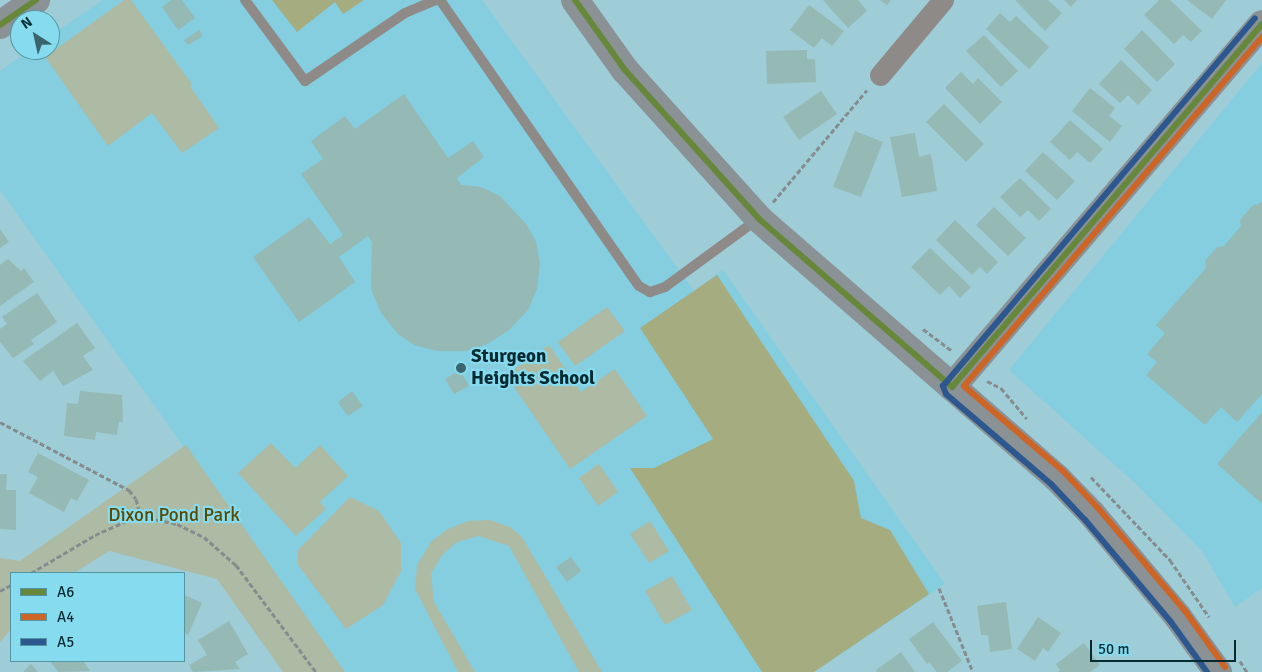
<!DOCTYPE html>
<html>
<head>
<meta charset="utf-8">
<style>
  body { margin:0 }
  #map { position:relative; width:1262px; height:672px; overflow:hidden; background:#9eccd7; font-family:Signika,sans-serif }
  div>[style] { position:absolute }
  .built>* { inset:0; background:#84cee0 }
  .green>* { inset:0; background:#adbaa4 }
  .forest>* { inset:0; background:#a4ac80 }
  .building>* { inset:0; background:#95b9b4 }
  .path>* { height:3px; margin-top:-1.5px; transform-origin:0; background:repeating-linear-gradient(90deg,#848c8e 0 5px,transparent 0 7.5px) }
  .lane>* { height:10px; margin:-5px; padding:0 5px; transform-origin:5px; border-radius:5px; background:#8e8a88 }
  .street>* { height:21px; margin:-10.5px; padding:0 10.5px; transform-origin:10.5px; border-radius:10.5px; background:#8e8a88 }
  .secondary>* { height:28px; margin:-14px; padding:0 14px; transform-origin:14px; border-radius:14px; background:#8a9295 }
  .bus-1>* { height:6px; margin:-3px; padding:0 3px; transform-origin:3px; border-radius:3px; background:#67883b }
  .bus-2>* { height:6px; margin:-3px; padding:0 3px; transform-origin:3px; border-radius:3px; background:#cd6527 }
  .bus-3>* { height:6px; margin:-3px; padding:0 3px; transform-origin:3px; border-radius:3px; background:#2d578f }
  .dots>* { width:14px; height:14px; translate:-50% -50%; box-sizing:border-box; border:2px solid #86dbef; border-radius:50% }
  span { translate:-50% -50%; white-space:nowrap; text-align:center; line-height:1.15; -webkit-text-stroke:4.5px #86dbef; paint-order:stroke }
  .poi-label { font-size:19px; color:#042b32; font-weight:700 }
  .left { translate:0 -50%; text-align:left }
  .park-label { font-size:19px; color:#5a4a00 }
  .legend { position:absolute; left:10px; top:572px; width:175px; height:90px; box-sizing:border-box; background:#86dbef; border:1px solid #5295a3; margin:0; padding:6px 9px; list-style:none; font-size:15px; color:#042b32 }
  .legend li { display:flex; align-items:center; gap:10px; height:25px }
  .legend b { width:25px; border:1px solid #5295a3 }
  .north { position:absolute; left:10px; top:10px; width:50px; height:50px; box-sizing:border-box; background:#86dbef; border:1px solid #5295a3; border-radius:50%; rotate:325deg; font-size:14px; font-weight:700; line-height:20px; text-align:center; color:#042b32 }
  .north::after { content:''; display:block; margin:auto; width:18px; height:22px; background:#3a636c; clip-path:polygon(50% 0,100% 100%,50% 72%,0 100%) }
  .scale { position:absolute; left:1090px; top:640px; width:146px; height:22px; box-sizing:border-box; border:2px solid #042b32; border-top:0; padding-left:6px; font-size:15px; line-height:18px; white-space:nowrap; color:#042b32; -webkit-text-stroke:4px #86dbef; paint-order:stroke }
</style>
</head>
<body>
<div id="map">
  <div class="built">
    <div style="clip-path:polygon(103px 0,482px 0,694px 291px,723px 270px,945px 584px,814px 672px,345px 672px,0 190px,0 71px,30px 50px,50px 50px,50px 36px)"></div>
    <div style="clip-path:polygon(1262px 63px,1262px 588px,1235px 607px,1202px 551px,1137px 485px,1009px 370px)"></div>
  </div>
  <div class="green">
    <div style="clip-path:polygon(124px 0,131px 0,192px 84px,190px 86px,219px 128px,182px 153px,152px 113px,108px 146px,45px 57px)"></div>
    <div style="clip-path:polygon(607px 307px,625px 331px,575px 366px,558px 342px)"></div>
    <div style="clip-path:polygon(549px 345px,581px 392px,615px 369px,647px 416px,570px 469px,506px 375px)"></div>
    <div style="clip-path:polygon(271px 443px,295px 468px,320px 445px,348px 476px,320px 502px,326px 509px,296px 536px,238px 473px)"></div>
    <div style="clip-path:polygon(186px 445px,345px 672px,283px 672px,217px 579px,109px 551px,74px 573px,11px 573px,11px 629px,0 642px,0 558px,20px 561px)"></div>
    <div style="clip-path:polygon(599px 464px,618px 492px,598px 506px,579px 478px)"></div>
    <div style="clip-path:polygon(350px 497px,379px 511px,401px 543px,401px 571px,383px 605px,346px 629px,298px 565px,298px 550px)"></div>
    <div style="clip-path:polygon(490px 520px,510px 527px,522px 537px,602px 672px,579px 672px,509px 546px,478px 536px,457px 542px,443px 554px,431px 573px,434px 602px,475px 672px,458px 672px,415px 589px,417px 565px,431px 542px,446px 530px,468px 521px)"></div>
    <div style="clip-path:polygon(650px 521px,669px 551px,649px 563px,630px 534px)"></div>
    <div style="clip-path:polygon(672px 576px,692px 610px,665px 625px,645px 591px)"></div>
  </div>
  <div class="forest">
    <div style="clip-path:polygon(272px 0,364px 0,343px 14px,335px 2px,297px 32px)"></div>
    <div style="clip-path:polygon(717px 275px,854px 481px,861px 518px,890px 530px,929px 594px,814px 672px,762px 672px,630px 468px,654px 468px,713px 439px,640px 328px)"></div>
  </div>
  <div class="building">
    <div style="clip-path:polygon(171px 0,182px 0,195px 18px,178px 30px,162px 7px)"></div>
    <div style="clip-path:polygon(823px 0,858px 0,867px 11px,848px 28px)"></div>
    <div style="clip-path:polygon(880px 0,891px 0,887px 5px)"></div>
    <div style="clip-path:polygon(1015px 0,1048px 0,1062px 13px,1045px 31px)"></div>
    <div style="clip-path:polygon(1064px 0,1077px 0,1071px 7px)"></div>
    <div style="clip-path:polygon(1159px 0,1170px 0,1202px 31px,1191px 42px,1183px 35px,1174px 44px,1144px 15px)"></div>
    <div style="clip-path:polygon(1187px 0,1226px 0,1212px 19px)"></div>
    <div style="clip-path:polygon(809px 5px,844px 31px,832px 46px,822px 38px,814px 48px,790px 30px)"></div>
    <div style="clip-path:polygon(1000px 13px,1010px 22px,1016px 16px,1049px 47px,1029px 69px,986px 29px)"></div>
    <div style="clip-path:polygon(199px 30px,203px 36px,188px 45px,184px 40px)"></div>
    <div style="clip-path:polygon(1142px 30px,1175px 64px,1157px 82px,1124px 49px)"></div>
    <div style="clip-path:polygon(984px 35px,1018px 71px,1001px 87px,966px 51px)"></div>
    <div style="clip-path:polygon(807px 50px,807px 59px,815px 59px,816px 82px,767px 84px,766px 51px)"></div>
    <div style="clip-path:polygon(1121px 60px,1152px 90px,1138px 105px,1128px 95px,1120px 103px,1099px 84px)"></div>
    <div style="clip-path:polygon(961px 72px,973px 84px,978px 78px,1002px 102px,980px 124px,945px 88px)"></div>
    <div style="clip-path:polygon(1090px 88px,1115px 108px,1109px 116px,1122px 126px,1110px 142px,1072px 111px)"></div>
    <div style="clip-path:polygon(821px 91px,837px 114px,799px 140px,783px 117px)"></div>
    <div style="clip-path:polygon(404px 94px,448px 158px,473px 141px,484px 157px,457px 178px,461px 185px,481px 187px,500px 196px,527px 225px,536px 242px,540px 264px,537px 289px,528px 310px,508px 331px,487px 344px,466px 351px,437px 351px,414px 345px,398px 334px,381px 313px,371px 289px,372px 242px,368px 236px,339px 257px,355px 282px,299px 322px,253px 257px,309px 217px,330px 244px,343px 235px,301px 174px,323px 159px,311px 141px,345px 116px,355px 129px)"></div>
    <div style="clip-path:polygon(944px 104px,984px 144px,966px 162px,926px 122px)"></div>
    <div style="clip-path:polygon(1070px 120px,1103px 149px,1090px 163px,1077px 152px,1070px 160px,1050px 142px)"></div>
    <div style="clip-path:polygon(855px 131px,883px 142px,861px 197px,833px 187px)"></div>
    <div style="clip-path:polygon(915px 133px,919px 157px,931px 154px,937px 191px,902px 197px,890px 137px)"></div>
    <div style="clip-path:polygon(1043px 152px,1075px 181px,1057px 200px,1025px 171px)"></div>
    <div style="clip-path:polygon(1020px 178px,1051px 209px,1039px 221px,1028px 210px,1020px 217px,1000px 197px)"></div>
    <div style="clip-path:polygon(1262px 202px,1262px 394px,1237px 422px,1221px 407px,1205px 425px,1146px 375px,1157px 362px,1147px 354px,1165px 333px,1156px 325px,1206px 268px,1205px 261px,1217px 247px,1224px 246px,1241px 226px,1240px 220px,1252px 206px)"></div>
    <div style="clip-path:polygon(994px 207px,1026px 238px,1008px 256px,976px 225px)"></div>
    <div style="clip-path:polygon(955px 220px,998px 262px,987px 274px,980px 267px,972px 275px,936px 240px)"></div>
    <div style="clip-path:polygon(0 229px,9px 242px,0 248px)"></div>
    <div style="clip-path:polygon(930px 248px,971px 287px,960px 298px,949px 286px,940px 295px,911px 267px)"></div>
    <div style="clip-path:polygon(8px 259px,21px 271px,24px 268px,34px 282px,0 306px,0 265px)"></div>
    <div style="clip-path:polygon(37px 293px,57px 322px,31px 340px,34px 344px,13px 358px,0 342px,0 329px,7px 324px,2px 317px)"></div>
    <div style="clip-path:polygon(77px 323px,95px 348px,83px 356px,93px 370px,63px 386px,53px 371px,40px 381px,23px 361px)"></div>
    <div style="clip-path:polygon(460px 370px,469px 386px,454px 394px,445px 379px)"></div>
    <div style="clip-path:polygon(80px 391px,122px 395px,123px 422px,119px 422px,117px 435px,96px 432px,95px 440px,64px 436px,67px 403px,78px 404px)"></div>
    <div style="clip-path:polygon(352px 391px,363px 406px,348px 416px,338px 402px)"></div>
    <div style="clip-path:polygon(1262px 412px,1262px 504px,1217px 464px)"></div>
    <div style="clip-path:polygon(38px 453px,89px 480px,77px 501px,71px 498px,64px 512px,29px 493px,38px 477px,28px 472px)"></div>
    <div style="clip-path:polygon(0 474px,7px 474px,6px 490px,16px 490px,16px 530px,0 529px)"></div>
    <div style="clip-path:polygon(571px 557px,581px 571px,567px 582px,556px 567px)"></div>
    <div style="clip-path:polygon(184px 595px,202px 603px,188px 635px,184px 633px)"></div>
    <div style="clip-path:polygon(1006px 602px,1012px 649px,990px 652px,988px 635px,981px 635px,977px 606px)"></div>
    <div style="clip-path:polygon(1038px 617px,1061px 633px,1048px 652px,1043px 648px,1035px 661px,1017px 649px)"></div>
    <div style="clip-path:polygon(229px 621px,248px 654px,235px 662px,240px 669px,193px 672px,189px 665px,207px 655px,198px 640px)"></div>
    <div style="clip-path:polygon(933px 622px,962px 661px,947px 672px,937px 672px,929px 662px,927px 664px,909px 639px)"></div>
    <div style="clip-path:polygon(1084px 643px,1100px 665px,1090px 672px,1058px 672px,1060px 670px,1056px 664px)"></div>
    <div style="clip-path:polygon(901px 652px,915px 672px,877px 672px,876px 670px)"></div>
    <div style="clip-path:polygon(50px 661px,83px 661px,90px 671px,58px 672px)"></div>
    <div style="clip-path:polygon(31px 664px,38px 672px,23px 672px)"></div>
  </div>
  <div class="path">
    <div style="left:773px;top:202px;width:146px;rotate:-50deg"></div>
    <div style="left:923px;top:329px;width:36px;rotate:37deg"></div>
    <div style="left:987px;top:381px;width:16px;rotate:27deg"></div>
    <div style="left:1001px;top:388px;width:40px;rotate:50deg"></div>
    <div style="left:0;top:422px;width:146px;rotate:27.8deg"></div>
    <div style="left:129px;top:490px;width:11px;rotate:52deg"></div>
    <div style="left:136px;top:499px;width:20px;rotate:75deg"></div>
    <div style="left:1091px;top:477px;width:115px;rotate:46.4deg"></div>
    <div style="left:1170px;top:560px;width:69px;rotate:55.6deg"></div>
    <div style="left:31px;top:573px;width:74px;rotate:-30.7deg"></div>
    <div style="left:95px;top:535px;width:39px;rotate:-24deg"></div>
    <div style="left:131px;top:519px;width:18px;rotate:-3deg"></div>
    <div style="left:149px;top:518px;width:29px;rotate:12deg"></div>
    <div style="left:177px;top:524px;width:30px;rotate:26deg"></div>
    <div style="left:204px;top:537px;width:43px;rotate:41.2deg"></div>
    <div style="left:236px;top:565px;width:134px;rotate:53.2deg"></div>
    <div style="left:939px;top:588px;width:91px;rotate:68deg"></div>
    <div style="left:0;top:591px;width:13px;rotate:-29deg"></div>
    <div style="left:1240px;top:661px;width:13px;rotate:58deg"></div>
  </div>
  <div class="lane">
    <div style="left:245px;top:0;width:101px;rotate:53.5deg"></div>
    <div style="left:305px;top:81px;width:121px;rotate:-34.2deg"></div>
    <div style="left:405px;top:13px;width:33px;rotate:-23deg"></div>
    <div style="left:440px;top:0;width:348px;rotate:55.2deg"></div>
    <div style="left:639px;top:286px;width:13px;rotate:29deg"></div>
    <div style="left:650px;top:292px;width:16px;rotate:-18deg"></div>
    <div style="left:665px;top:287px;width:115px;rotate:-36.2deg"></div>
  </div>
  <div class="street">
    <div style="left:880px;top:75px;width:98px;rotate:-50deg"></div>
  </div>
  <div class="secondary">
    <div style="left:575px;top:0;width:86px;rotate:54.5deg"></div>
    <div style="left:625px;top:70px;width:200px;rotate:48deg"></div>
    <div style="left:759px;top:219px;width:395px;rotate:41deg"></div>
    <div style="left:1057px;top:478px;width:50px;rotate:45.8deg"></div>
    <div style="left:1092px;top:514px;width:134px;rotate:50.1deg"></div>
    <div style="left:1178px;top:617px;width:68px;rotate:54deg"></div>
    <div style="left:0;top:25px;width:44px;rotate:-34.8deg"></div>
    <div style="left:952px;top:387px;width:477px;rotate:-49.5deg"></div>
  </div>
  <div class="bus-1">
    <div style="left:575px;top:0;width:86px;rotate:54.5deg"></div>
    <div style="left:625px;top:70px;width:200px;rotate:48deg"></div>
    <div style="left:759px;top:219px;width:256px;rotate:41deg"></div>
    <div style="left:952px;top:387px;width:477px;rotate:-49.5deg"></div>
    <div style="left:0;top:25px;width:44px;rotate:-34.8deg"></div>
  </div>
  <div class="bus-2">
    <div style="left:1225px;top:667px;width:69px;rotate:-125.5deg"></div>
    <div style="left:1185px;top:611px;width:135px;rotate:-130.2deg"></div>
    <div style="left:1098px;top:508px;width:51px;rotate:-133.4deg"></div>
    <div style="left:1063px;top:471px;width:130px;rotate:-139.4deg"></div>
    <div style="left:964px;top:386px;width:459px;rotate:-49.5deg"></div>
  </div>
  <div class="bus-3">
    <div style="left:1207px;top:672px;width:62px;rotate:-125.8deg"></div>
    <div style="left:1171px;top:622px;width:133px;rotate:-130.1deg"></div>
    <div style="left:1085px;top:520px;width:50px;rotate:-133.4deg"></div>
    <div style="left:1051px;top:484px;width:138px;rotate:-139.4deg"></div>
    <div style="left:946px;top:394px;width:9px;rotate:-111deg"></div>
    <div style="left:943px;top:386px;width:482px;rotate:-49.7deg"></div>
  </div>
  <div class="dots">
    <div style="left:461px;top:368px;background:#3a636c"></div>
  </div>
  <div class="poi-label">
    <span class="left" style="left:471px;top:368px">Sturgeon<br>Heights School</span>
  </div>
  <div class="park-label">
    <span style="left:174px;top:516px">Dixon Pond Park</span>
  </div>
  <ul class="legend">
  <li><b style="height:6px;background:#67883b"></b>A6</li>
  <li><b style="height:6px;background:#cd6527"></b>A4</li>
  <li><b style="height:6px;background:#2d578f"></b>A5</li>
  </ul>
  <div class="north">N</div>
  <div class="scale">50 m</div>
</div>
</body>
</html>
